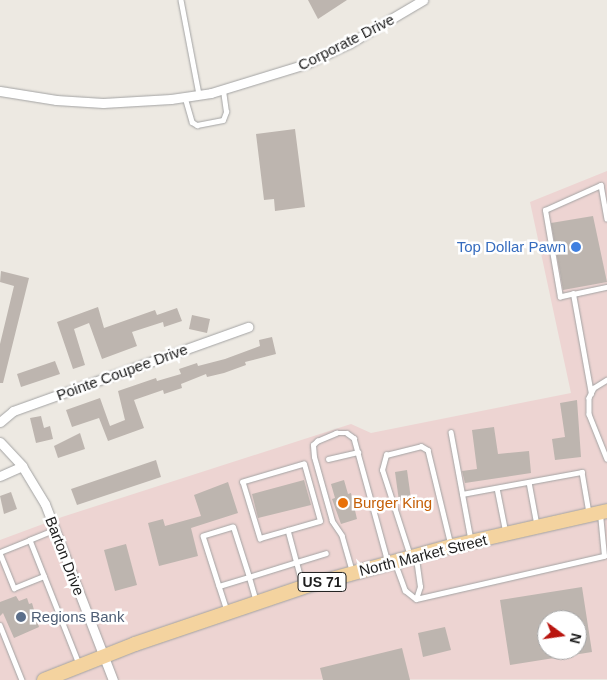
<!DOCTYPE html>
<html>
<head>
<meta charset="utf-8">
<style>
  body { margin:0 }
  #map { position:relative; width:607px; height:680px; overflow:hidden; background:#ede9e2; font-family:Arial,sans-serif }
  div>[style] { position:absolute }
  .commercial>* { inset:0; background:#edd4d2 }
  .building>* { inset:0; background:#bdb5af }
  .roads { filter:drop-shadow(0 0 1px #a3a3a3) drop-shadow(0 0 1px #a3a3a3) }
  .lane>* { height:4.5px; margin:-2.25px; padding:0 2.25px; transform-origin:2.25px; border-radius:2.25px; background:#fff }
  .street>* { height:9px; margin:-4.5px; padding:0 4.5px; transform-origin:4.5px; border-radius:4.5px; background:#fff }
  .primary>* { height:14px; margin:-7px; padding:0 7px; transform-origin:7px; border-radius:7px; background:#f4d39f }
  .dots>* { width:14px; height:14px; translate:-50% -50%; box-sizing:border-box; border:2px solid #fff; border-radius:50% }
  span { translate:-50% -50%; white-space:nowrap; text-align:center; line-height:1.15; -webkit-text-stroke:5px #fff; paint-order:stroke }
  .shield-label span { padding:1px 4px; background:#fff; border:1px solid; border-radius:4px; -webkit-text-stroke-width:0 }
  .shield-label { font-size:14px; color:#1c1c1c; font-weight:700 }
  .street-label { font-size:15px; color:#1c1c1c }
  .shop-label { font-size:15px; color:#366cbe }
  .right { translate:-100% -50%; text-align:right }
  .food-label { font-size:15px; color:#c56008 }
  .left { translate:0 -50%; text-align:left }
  .service-label { font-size:15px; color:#4e5e75 }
  .north { position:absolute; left:537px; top:610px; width:50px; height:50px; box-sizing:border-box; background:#fff; border:1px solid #a4a4a4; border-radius:50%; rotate:104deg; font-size:14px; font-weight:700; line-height:20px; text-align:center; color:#1c1c1c }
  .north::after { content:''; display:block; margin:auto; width:18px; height:22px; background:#b9150f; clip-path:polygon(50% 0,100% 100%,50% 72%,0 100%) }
</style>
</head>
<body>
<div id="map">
  <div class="commercial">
    <div style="clip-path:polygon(evenodd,607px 171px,607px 679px,0 680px,0 540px,62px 517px,351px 424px,371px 433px,571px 393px,530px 202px,607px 171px,547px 620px,577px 620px,577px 650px,547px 650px,547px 620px)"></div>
  </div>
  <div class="building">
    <div style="clip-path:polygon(308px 0,347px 0,318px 19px)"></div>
    <div style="clip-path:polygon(295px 129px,305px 207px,275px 211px,274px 199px,264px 200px,256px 134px)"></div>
    <div style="clip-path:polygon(593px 216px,607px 282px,563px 290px,551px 223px)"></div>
    <div style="clip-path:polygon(1px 271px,29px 278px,3px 383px,0 383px,0 344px,14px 286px,0 282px)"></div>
    <div style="clip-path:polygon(98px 307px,104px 328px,155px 310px,157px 315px,177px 308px,182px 321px,164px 327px,163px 322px,132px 332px,137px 346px,102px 359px,89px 323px,74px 329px,85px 365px,73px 369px,57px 322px)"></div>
    <div style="clip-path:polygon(192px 315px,210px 319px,207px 333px,189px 329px)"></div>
    <div style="clip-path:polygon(272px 337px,276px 354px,245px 362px,246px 365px,224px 373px,207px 377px,206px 374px,181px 384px,182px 388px,164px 394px,163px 390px,134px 400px,144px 428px,108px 441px,99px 418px,72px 427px,66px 410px,100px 398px,110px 426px,125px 420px,118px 391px,156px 378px,157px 381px,181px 374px,179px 369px,197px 363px,198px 366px,225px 359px,260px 346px,259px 340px)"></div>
    <div style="clip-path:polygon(55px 361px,60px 374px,21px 387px,17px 374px)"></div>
    <div style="clip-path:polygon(577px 400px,581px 457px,555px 460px,552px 439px,565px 437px,560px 403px)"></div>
    <div style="clip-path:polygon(41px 416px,44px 428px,50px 426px,53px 439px,36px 443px,30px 418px)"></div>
    <div style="clip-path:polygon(494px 427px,498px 454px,529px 451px,531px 473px,465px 483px,462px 471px,477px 469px,472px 430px)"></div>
    <div style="clip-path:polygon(80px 433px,85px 449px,58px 458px,54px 446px)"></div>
    <div style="clip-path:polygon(156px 460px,161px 477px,77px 505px,71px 489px)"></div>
    <div style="clip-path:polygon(407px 470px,411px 499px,399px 501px,395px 472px)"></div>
    <div style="clip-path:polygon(304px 480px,311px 505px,258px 518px,252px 494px)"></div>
    <div style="clip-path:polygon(344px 480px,348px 494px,351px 493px,357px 519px,341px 524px,332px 499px,335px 498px,331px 484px)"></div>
    <div style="clip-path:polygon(228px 482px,238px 513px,191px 528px,198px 556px,159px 566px,148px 523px,163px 519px,165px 526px,201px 516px,194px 495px)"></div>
    <div style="clip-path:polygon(11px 492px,17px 509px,4px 514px,0 496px)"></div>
    <div style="clip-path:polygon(126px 544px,137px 585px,115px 591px,104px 550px)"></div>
    <div style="clip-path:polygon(evenodd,582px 587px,592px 652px,510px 665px,500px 600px,582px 587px,547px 620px,577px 620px,577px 650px,547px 650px,547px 620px)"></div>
    <div style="clip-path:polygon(16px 596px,19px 601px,27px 598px,29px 604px,32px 603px,39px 627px,14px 638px,3px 613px,0 616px,0 602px)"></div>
    <div style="clip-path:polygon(445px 627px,451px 650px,423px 657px,418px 633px)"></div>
    <div style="clip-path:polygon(402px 648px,410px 680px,323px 680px,320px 668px)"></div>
  </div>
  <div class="roads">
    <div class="lane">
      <div style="left:181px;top:0;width:96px;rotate:79.2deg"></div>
      <div style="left:185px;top:97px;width:26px;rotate:74deg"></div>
      <div style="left:192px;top:122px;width:6px;rotate:31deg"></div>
      <div style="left:197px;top:125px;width:26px;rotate:-11deg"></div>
      <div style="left:223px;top:120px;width:9px;rotate:-69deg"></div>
      <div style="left:226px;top:112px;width:22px;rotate:-98deg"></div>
      <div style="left:573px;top:294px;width:13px;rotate:167deg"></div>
      <div style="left:560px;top:297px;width:88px;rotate:-99.8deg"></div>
      <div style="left:545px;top:210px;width:61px;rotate:-24.1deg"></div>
      <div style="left:601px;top:185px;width:34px;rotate:80deg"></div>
      <div style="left:607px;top:380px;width:15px;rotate:148deg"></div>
      <div style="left:594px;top:388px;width:11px;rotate:117deg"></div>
      <div style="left:589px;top:398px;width:16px;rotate:90deg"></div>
      <div style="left:589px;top:414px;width:48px;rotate:68.2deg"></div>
      <div style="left:591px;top:394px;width:102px;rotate:-100.2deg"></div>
      <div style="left:573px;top:294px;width:35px;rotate:-12deg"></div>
      <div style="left:451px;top:432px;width:110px;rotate:79.5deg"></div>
      <div style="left:328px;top:459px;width:31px;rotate:-13deg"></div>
      <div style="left:529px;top:482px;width:44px;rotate:79.5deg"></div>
      <div style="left:497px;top:488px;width:46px;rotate:78.7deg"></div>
      <div style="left:462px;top:494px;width:122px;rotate:-10.4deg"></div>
      <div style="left:582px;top:472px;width:42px;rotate:80.3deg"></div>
      <div style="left:55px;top:530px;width:27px;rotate:158deg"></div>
      <div style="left:30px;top:540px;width:133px;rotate:68.4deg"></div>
      <div style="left:288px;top:530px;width:33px;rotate:-16deg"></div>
      <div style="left:320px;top:521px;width:59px;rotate:-105.7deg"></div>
      <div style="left:304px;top:464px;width:64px;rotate:163.6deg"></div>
      <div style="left:243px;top:482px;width:59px;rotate:73.1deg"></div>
      <div style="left:260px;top:538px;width:29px;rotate:-16deg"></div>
      <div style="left:288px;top:530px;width:58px;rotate:75deg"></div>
      <div style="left:0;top:552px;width:32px;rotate:-22deg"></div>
      <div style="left:0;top:553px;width:38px;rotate:68deg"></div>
      <div style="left:14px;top:588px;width:32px;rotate:-22deg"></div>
      <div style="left:410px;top:556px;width:90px;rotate:-108deg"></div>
      <div style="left:382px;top:470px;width:16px;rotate:-75deg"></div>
      <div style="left:386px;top:455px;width:36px;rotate:-14deg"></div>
      <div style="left:421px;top:446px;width:8px;rotate:30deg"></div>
      <div style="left:428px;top:450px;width:98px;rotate:76.4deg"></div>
      <div style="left:396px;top:565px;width:27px;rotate:70deg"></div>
      <div style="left:405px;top:590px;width:14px;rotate:39deg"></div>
      <div style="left:352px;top:572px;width:37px;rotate:-106deg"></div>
      <div style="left:342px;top:536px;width:18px;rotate:-124deg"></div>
      <div style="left:332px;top:521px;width:66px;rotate:-105.7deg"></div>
      <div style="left:314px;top:457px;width:12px;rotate:-95deg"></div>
      <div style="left:313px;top:445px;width:6px;rotate:-45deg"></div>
      <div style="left:317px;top:441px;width:21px;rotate:-23deg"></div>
      <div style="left:336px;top:433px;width:11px"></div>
      <div style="left:347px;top:433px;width:9px;rotate:36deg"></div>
      <div style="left:354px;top:438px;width:129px;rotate:74.7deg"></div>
      <div style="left:219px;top:586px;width:25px;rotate:72deg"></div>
      <div style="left:416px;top:599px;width:193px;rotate:-12.9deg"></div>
      <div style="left:604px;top:556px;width:42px;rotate:-95.4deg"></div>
      <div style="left:416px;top:599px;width:13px;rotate:-72deg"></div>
      <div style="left:420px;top:587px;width:30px;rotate:-98deg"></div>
      <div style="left:256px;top:602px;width:26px;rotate:-106deg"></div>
      <div style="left:249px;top:577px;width:52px;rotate:-107.7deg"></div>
      <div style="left:233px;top:527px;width:31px;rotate:163deg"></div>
      <div style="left:203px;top:536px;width:52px;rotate:72.3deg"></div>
      <div style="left:219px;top:586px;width:31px;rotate:-17deg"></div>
      <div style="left:249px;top:577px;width:50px;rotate:-17.4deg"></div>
      <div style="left:297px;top:562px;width:30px;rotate:-17deg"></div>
      <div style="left:0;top:625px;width:59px;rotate:68.2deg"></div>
    </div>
    <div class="street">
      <div style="left:0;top:91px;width:57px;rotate:9.1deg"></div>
      <div style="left:56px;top:100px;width:47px;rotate:3.7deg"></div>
      <div style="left:103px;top:103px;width:68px;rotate:-3.4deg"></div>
      <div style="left:171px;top:99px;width:40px;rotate:-8.5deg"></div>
      <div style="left:211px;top:93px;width:99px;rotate:-17deg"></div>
      <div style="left:306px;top:64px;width:49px;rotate:-25.5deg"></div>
      <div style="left:350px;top:43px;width:85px;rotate:-30.5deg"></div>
      <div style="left:0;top:422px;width:17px;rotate:-40deg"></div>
      <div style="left:13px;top:411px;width:250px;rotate:-19.7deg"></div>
      <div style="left:0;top:442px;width:33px;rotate:47deg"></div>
      <div style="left:22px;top:466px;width:44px;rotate:58.8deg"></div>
      <div style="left:45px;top:504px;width:189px;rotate:68.9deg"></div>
      <div style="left:0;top:476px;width:24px;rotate:-24deg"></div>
    </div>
    <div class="primary">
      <div style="left:44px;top:680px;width:98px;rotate:-21.6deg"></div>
      <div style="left:135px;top:644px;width:177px;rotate:-18.7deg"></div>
      <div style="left:303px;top:587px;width:155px;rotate:-15.4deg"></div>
      <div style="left:452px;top:546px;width:159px;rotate:-12.7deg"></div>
    </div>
  </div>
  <div class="dots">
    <div style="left:576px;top:247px;background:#3f7fe0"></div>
    <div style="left:343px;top:503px;background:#e8710a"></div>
    <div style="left:21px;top:617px;background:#5c6f8a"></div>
  </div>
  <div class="shield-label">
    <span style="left:322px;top:582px">US 71</span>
  </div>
  <div class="street-label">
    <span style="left:346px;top:42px;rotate:-27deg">Corporate Drive</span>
    <span style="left:122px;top:372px;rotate:-20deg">Pointe Coupee Drive</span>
    <span style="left:423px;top:555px;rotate:-14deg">North Market Street</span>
    <span style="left:65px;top:556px;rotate:69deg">Barton Drive</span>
  </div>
  <div class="shop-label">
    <span class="right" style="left:566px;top:247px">Top Dollar Pawn</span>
  </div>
  <div class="food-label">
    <span class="left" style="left:353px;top:503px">Burger King</span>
  </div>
  <div class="service-label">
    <span class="left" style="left:31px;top:617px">Regions Bank</span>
  </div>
  <div class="north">N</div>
</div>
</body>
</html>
